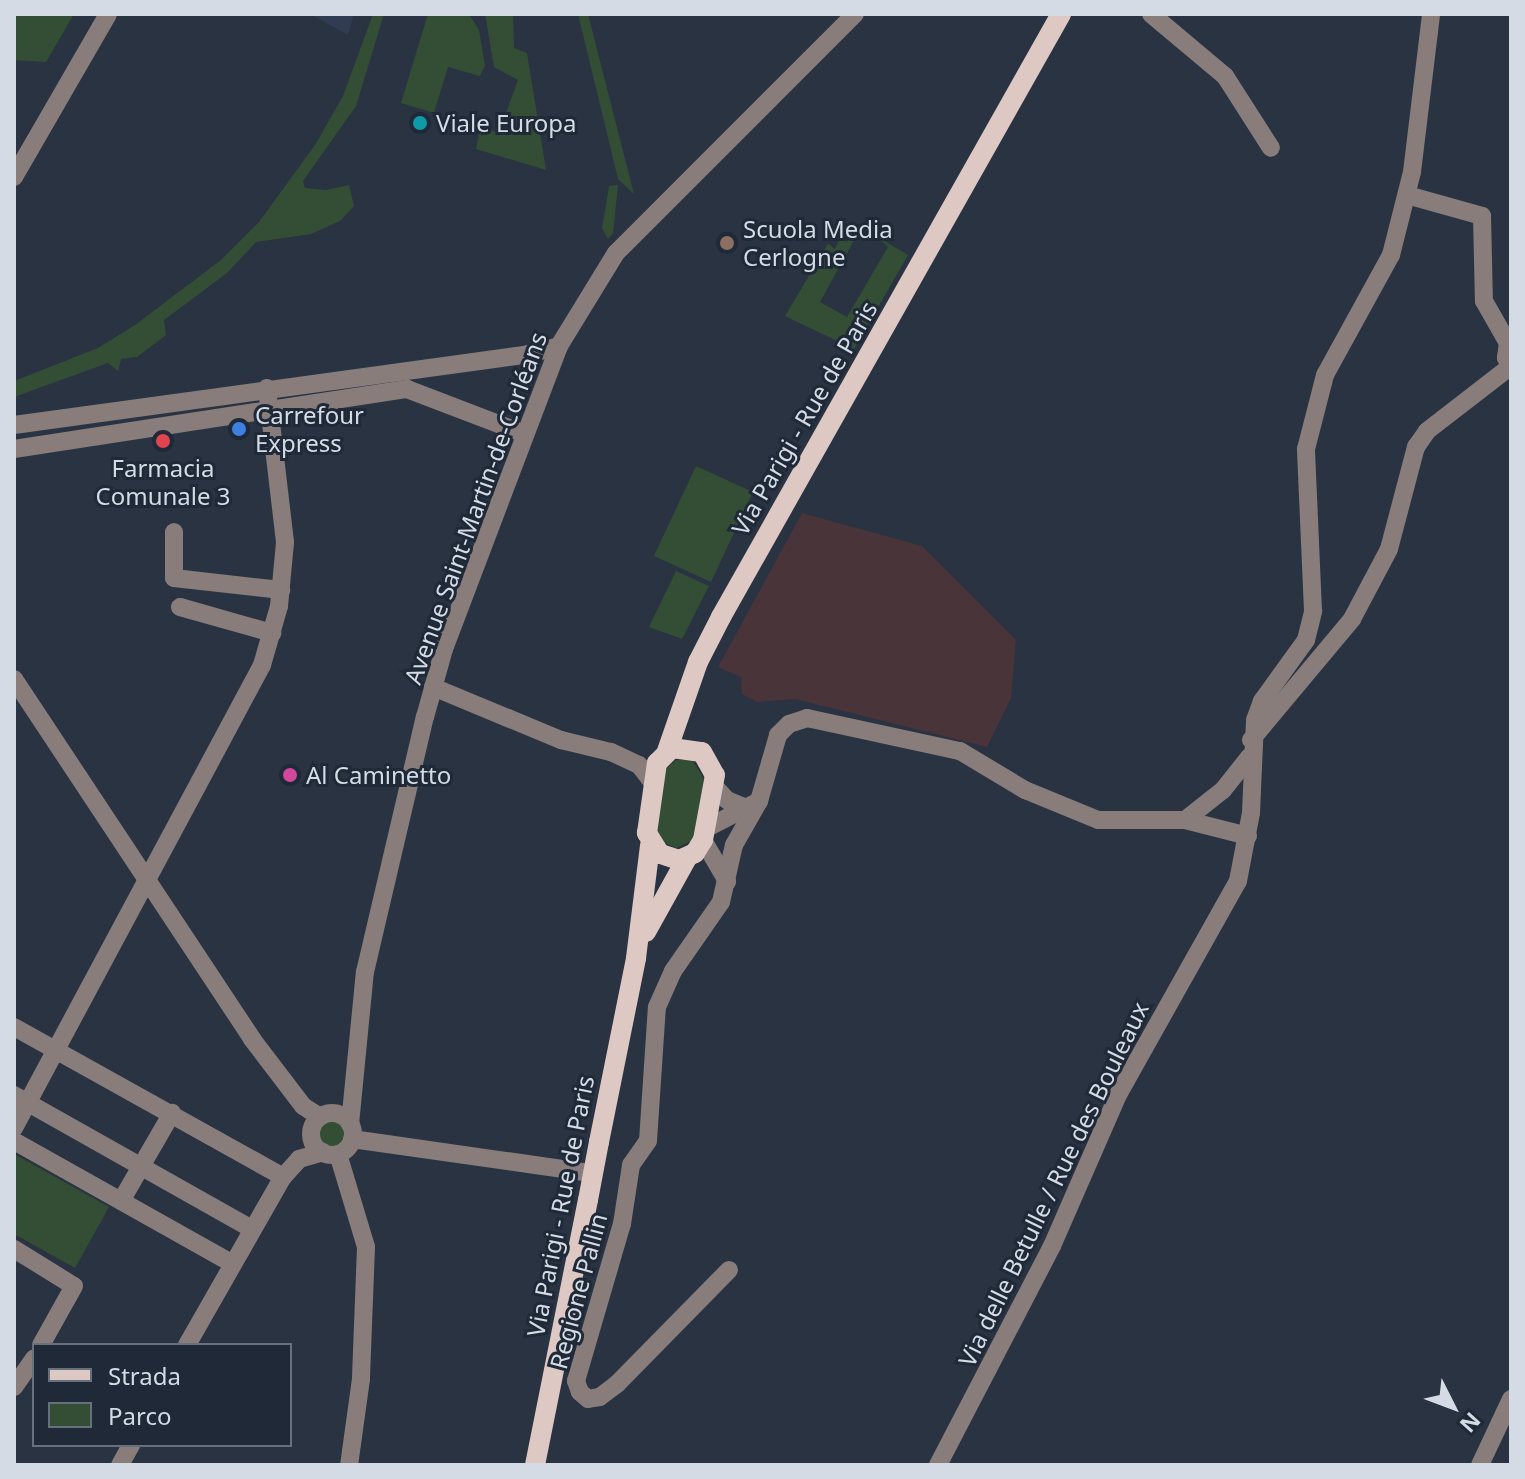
<!DOCTYPE html>
<html>
<head>
<meta charset="utf-8">
<style>
  body { margin:0 }
  #map { position:relative; width:1525px; height:1479px; overflow:hidden; background:#293342; font-family:"Noto Sans",sans-serif }
  div>[style] { position:absolute }
  .built>* { inset:0; background:#2f3c51 }
  .education>* { inset:0; background:#483439 }
  .green>* { inset:0; background:#344e36 }
  .round { border-radius:50% }
  .minor>* { height:18px; margin:-9px; padding:0 9px; transform-origin:9px; border-radius:9px; background:#887d7b }
  .minor>.ring { margin:-9px; padding:0; box-sizing:content-box; background:none; border:18px solid #887d7b; border-radius:50% }
  .major>* { height:20px; margin:-10px; padding:0 10px; transform-origin:10px; border-radius:10px; background:#dec8c4 }
  .major-bridge>* { height:20px; margin:-10px; padding:0 10px; transform-origin:10px; border-radius:10px; background:#dec8c4 }
  .dots>* { width:22px; height:22px; translate:-50% -50%; box-sizing:border-box; border:4px solid #1f2938; border-radius:50% }
  span { translate:-50% -50%; white-space:nowrap; text-align:center; line-height:1.15; -webkit-text-stroke:6px #1f2938; paint-order:stroke }
  .poi-label { font-size:24px; color:#d4dbe5 }
  .left { translate:0 -50%; text-align:left }
  .street-label { font-size:24px; color:#d4dbe5 }
  .frame { position:absolute; inset:0; border:16px solid #d4dbe5; pointer-events:none }
  .legend { position:absolute; left:32px; top:1343px; width:260px; height:104px; box-sizing:border-box; background:#1f2938; border:2px solid #67707d; margin:0; padding:10px 14px; list-style:none; font-size:24px; color:#d4dbe5 }
  .legend li { display:flex; align-items:center; gap:16px; height:40px }
  .legend b { width:40px; border:2px solid #67707d }
  .north { position:absolute; left:1413px; top:1367px; width:80px; height:80px; -webkit-text-stroke:6px #1f2938; paint-order:stroke; rotate:132deg; font-size:22px; font-weight:700; line-height:32px; text-align:center; color:#d4dbe5 }
  .north::after { content:''; display:block; margin:auto; width:28px; height:36px; background:#d4dbe5; clip-path:polygon(50% 0,100% 100%,50% 72%,0 100%) }
</style>
</head>
<body>
<div id="map">
  <div class="built">
    <div style="clip-path:polygon(310px 14px,354px 14px,348px 35px)"></div>
  </div>
  <div class="education">
    <div style="clip-path:polygon(802px 513px,922px 546px,1016px 640px,1011px 698px,987px 747px,796px 699px,757px 702px,742px 694px,741px 677px,718px 667px)"></div>
  </div>
  <div class="green">
    <div style="clip-path:polygon(14px 14px,74px 14px,46px 62px,14px 60px)"></div>
    <div style="clip-path:polygon(373px 14px,384px 14px,356px 106px,303px 181px,305px 188px,326px 190px,349px 185px,354px 206px,340px 221px,311px 234px,256px 242px,227px 273px,164px 320px,166px 335px,137px 357px,121px 359px,118px 371px,108px 363px,14px 397px,14px 381px,98px 348px,135px 325px,221px 260px,259px 222px,315px 145px,343px 96px)"></div>
    <div style="clip-path:polygon(428px 14px,469px 14px,479px 30px,485px 66px,480px 76px,448px 67px,434px 113px,401px 103px)"></div>
    <div style="clip-path:polygon(485px 14px,513px 14px,514px 48px,527px 53px,546px 170px,476px 149px,480px 129px,499px 132px,518px 80px,494px 67px)"></div>
    <div style="clip-path:polygon(578px 14px,588px 14px,634px 194px,618px 179px)"></div>
    <div style="clip-path:polygon(618px 185px,613px 233px,608px 239px,602px 228px,609px 186px)"></div>
    <div style="clip-path:polygon(854px 231px,858px 233px,820px 302px,847px 317px,888px 247px,876px 236px,908px 255px,854px 349px,785px 316px,828px 244px,835px 249px,840px 238px,847px 242px)"></div>
    <div style="clip-path:polygon(696px 466px,753px 492px,711px 582px,654px 556px)"></div>
    <div style="clip-path:polygon(676px 571px,709px 586px,682px 639px,649px 627px)"></div>
    <div style="clip-path:polygon(676px 760px,692px 760px,704px 779px,693px 840px,676px 848px,661px 841px,655px 825px,665px 770px)"></div>
    <div class="round" style="left:318px;top:1121px;width:28px;height:28px"></div>
    <div style="clip-path:polygon(16px 1155px,109px 1207px,75px 1268px,14px 1234px)"></div>
  </div>
  <div class="minor">
    <div style="left:1151px;top:14px;width:97px;rotate:40deg"></div>
    <div style="left:1225px;top:76px;width:85px;rotate:57.4deg"></div>
    <div style="left:14px;top:177px;width:188px;rotate:-60deg"></div>
    <div style="left:1407px;top:195px;width:78px;rotate:15.6deg"></div>
    <div style="left:1482px;top:216px;width:85px;rotate:88.7deg"></div>
    <div style="left:1484px;top:301px;width:48px;rotate:60.3deg"></div>
    <div style="left:1508px;top:343px;width:15px;rotate:98deg"></div>
    <div style="left:1506px;top:358px;width:5px;rotate:11deg"></div>
    <div style="left:14px;top:425px;width:515px;rotate:-7.82deg"></div>
    <div style="left:524px;top:355px;width:36px;rotate:-14deg"></div>
    <div style="left:14px;top:449px;width:398px;rotate:-8.7deg"></div>
    <div style="left:407px;top:389px;width:126px;rotate:20.9deg"></div>
    <div style="left:174px;top:532px;width:46px;rotate:90deg"></div>
    <div style="left:174px;top:578px;width:108px;rotate:6.4deg"></div>
    <div style="left:180px;top:607px;width:96px;rotate:15.8deg"></div>
    <div style="left:14px;top:679px;width:432px;rotate:56.5deg"></div>
    <div style="left:252px;top:1039px;width:84px;rotate:52.7deg"></div>
    <div style="left:303px;top:1106px;width:20px;rotate:33deg"></div>
    <div style="left:433px;top:687px;width:139px;rotate:22.5deg"></div>
    <div style="left:561px;top:740px;width:51px;rotate:13.5deg"></div>
    <div style="left:611px;top:752px;width:31px;rotate:25deg"></div>
    <div style="left:639px;top:765px;width:24px;rotate:52deg"></div>
    <div style="left:1251px;top:740px;width:158px;rotate:-50.1deg"></div>
    <div style="left:1352px;top:619px;width:79px;rotate:-62.1deg"></div>
    <div style="left:1389px;top:549px;width:106px;rotate:-75.2deg"></div>
    <div style="left:1416px;top:447px;width:19px;rotate:-55deg"></div>
    <div style="left:1427px;top:431px;width:106px;rotate:-37.7deg"></div>
    <div style="left:713px;top:785px;width:21px;rotate:47deg"></div>
    <div style="left:727px;top:800px;width:22px;rotate:22deg"></div>
    <div style="left:1185px;top:820px;width:48px;rotate:-38.3deg"></div>
    <div style="left:1223px;top:790px;width:43px;rotate:-51.5deg"></div>
    <div style="left:705px;top:829px;width:61px;rotate:-27.4deg"></div>
    <div style="left:759px;top:801px;width:69px;rotate:-73.9deg"></div>
    <div style="left:778px;top:735px;width:16px;rotate:-45deg"></div>
    <div style="left:789px;top:724px;width:19px;rotate:-18deg"></div>
    <div style="left:807px;top:718px;width:157px;rotate:12.2deg"></div>
    <div style="left:960px;top:751px;width:76px;rotate:31deg"></div>
    <div style="left:1025px;top:790px;width:79px;rotate:22.3deg"></div>
    <div style="left:1098px;top:820px;width:87px"></div>
    <div style="left:1185px;top:820px;width:65px;rotate:14.3deg"></div>
    <div style="left:703px;top:840px;width:48px;rotate:59.7deg"></div>
    <div style="left:14px;top:1027px;width:308px;rotate:29.1deg"></div>
    <div style="left:14px;top:1095px;width:273px;rotate:29.4deg"></div>
    <div class="ring" style="left:311px;top:1113px;width:24px;height:24px"></div>
    <div style="left:350px;top:1124px;width:153px;rotate:-84.4deg"></div>
    <div style="left:365px;top:972px;width:262px;rotate:-76.8deg"></div>
    <div style="left:425px;top:717px;width:71px;rotate:-74.4deg"></div>
    <div style="left:444px;top:649px;width:324px;rotate:-69.2deg"></div>
    <div style="left:559px;top:346px;width:109px;rotate:-58.5deg"></div>
    <div style="left:616px;top:253px;width:338px;rotate:-45deg"></div>
    <div style="left:14px;top:1128px;width:525px;rotate:-61.82deg"></div>
    <div style="left:262px;top:665px;width:61px;rotate:-73.9deg"></div>
    <div style="left:279px;top:606px;width:64px;rotate:-84.6deg"></div>
    <div style="left:285px;top:542px;width:155px;rotate:-96.7deg"></div>
    <div style="left:352px;top:1139px;width:233px;rotate:8.1deg"></div>
    <div style="left:14px;top:1141px;width:249px;rotate:29.3deg"></div>
    <div style="left:338px;top:1154px;width:97px;rotate:73.2deg"></div>
    <div style="left:366px;top:1247px;width:132px;rotate:92.2deg"></div>
    <div style="left:361px;top:1379px;width:87px;rotate:97.9deg"></div>
    <div style="left:121px;top:1201px;width:102px;rotate:-59.9deg"></div>
    <div style="left:14px;top:1249px;width:70px;rotate:31.7deg"></div>
    <div style="left:74px;top:1286px;width:68px;rotate:119.2deg"></div>
    <div style="left:729px;top:1270px;width:160px;rotate:134.5deg"></div>
    <div style="left:617px;top:1384px;width:21px;rotate:143deg"></div>
    <div style="left:600px;top:1397px;width:12px;rotate:171deg"></div>
    <div style="left:588px;top:1399px;width:11px;rotate:-139deg"></div>
    <div style="left:580px;top:1392px;width:12px;rotate:-110deg"></div>
    <div style="left:576px;top:1381px;width:164px;rotate:-73.7deg"></div>
    <div style="left:622px;top:1224px;width:60px;rotate:-81.3deg"></div>
    <div style="left:631px;top:1165px;width:29px;rotate:-55deg"></div>
    <div style="left:648px;top:1141px;width:134px;rotate:-86.2deg"></div>
    <div style="left:657px;top:1007px;width:39px;rotate:-66deg"></div>
    <div style="left:673px;top:971px;width:84px;rotate:-55.2deg"></div>
    <div style="left:721px;top:902px;width:58px;rotate:-77.2deg"></div>
    <div style="left:734px;top:845px;width:51px;rotate:-60.4deg"></div>
    <div style="left:187px;top:1345px;width:193px;rotate:-60.3deg"></div>
    <div style="left:283px;top:1177px;width:24px;rotate:-48deg"></div>
    <div style="left:299px;top:1159px;width:25px;rotate:-16deg"></div>
    <div style="left:14px;top:1387px;width:35px;rotate:-55deg"></div>
    <div style="left:120px;top:1465px;width:23px;rotate:-61deg"></div>
    <div style="left:938px;top:1465px;width:247px;rotate:-62.5deg"></div>
    <div style="left:1052px;top:1246px;width:167px;rotate:-66.4deg"></div>
    <div style="left:1119px;top:1093px;width:243px;rotate:-60.7deg"></div>
    <div style="left:1238px;top:881px;width:69px;rotate:-79.2deg"></div>
    <div style="left:1251px;top:813px;width:93px;rotate:-87.5deg"></div>
    <div style="left:1255px;top:720px;width:20px;rotate:-70deg"></div>
    <div style="left:1262px;top:701px;width:75px;rotate:-54.2deg"></div>
    <div style="left:1306px;top:640px;width:30px;rotate:-76deg"></div>
    <div style="left:1313px;top:611px;width:162px;rotate:-92.5deg"></div>
    <div style="left:1306px;top:449px;width:76px;rotate:-75.6deg"></div>
    <div style="left:1325px;top:375px;width:137px;rotate:-61.2deg"></div>
    <div style="left:1391px;top:255px;width:86px;rotate:-75.8deg"></div>
    <div style="left:1412px;top:172px;width:159px;rotate:-83.1deg"></div>
    <div style="left:1480px;top:1465px;width:73px;rotate:-64.8deg"></div>
  </div>
  <div class="major">
    <div style="left:672px;top:748px;width:30px;rotate:8deg"></div>
    <div style="left:702px;top:752px;width:26px;rotate:61deg"></div>
    <div style="left:715px;top:775px;width:66px;rotate:100.5deg"></div>
    <div style="left:703px;top:840px;width:15px;rotate:122deg"></div>
    <div style="left:695px;top:853px;width:17px;rotate:156deg"></div>
    <div style="left:679px;top:860px;width:20px;rotate:-162deg"></div>
    <div style="left:660px;top:854px;width:25px;rotate:-122deg"></div>
    <div style="left:647px;top:833px;width:71px;rotate:-81.9deg"></div>
    <div style="left:657px;top:763px;width:21px;rotate:-45deg"></div>
    <div style="left:667px;top:751px;width:94px;rotate:-70.8deg"></div>
    <div style="left:698px;top:662px;width:51px;rotate:-62.9deg"></div>
    <div style="left:721px;top:617px;width:692px;rotate:-60.58deg"></div>
    <div style="left:646px;top:932px;width:85px;rotate:-61deg"></div>
    <div style="left:599px;top:1142px;width:188px;rotate:-78.6deg"></div>
    <div style="left:636px;top:958px;width:114px;rotate:-82.9deg"></div>
    <div style="left:535px;top:1465px;width:270px;rotate:-78.7deg"></div>
  </div>
  <div class="major-bridge">
    <div style="left:588px;top:1200px;width:59px;rotate:-79.3deg"></div>
  </div>
  <div class="dots">
    <div style="left:420px;top:123px;background:#0f9aa8"></div>
    <div style="left:727px;top:243px;background:#8d6e63"></div>
    <div style="left:239px;top:429px;background:#3f7fe0"></div>
    <div style="left:163px;top:441px;background:#e0444e"></div>
    <div style="left:290px;top:775px;background:#d1479c"></div>
  </div>
  <div class="poi-label">
    <span class="left" style="left:436px;top:123px">Viale Europa</span>
    <span class="left" style="left:743px;top:243px">Scuola Media<br>Cerlogne</span>
    <span class="left" style="left:255px;top:429px">Carrefour<br>Express</span>
    <span style="left:163px;top:482px">Farmacia<br>Comunale 3</span>
    <span class="left" style="left:306px;top:775px">Al Caminetto</span>
  </div>
  <div class="street-label">
    <span style="left:804px;top:418px;rotate:-60deg">Via Parigi - Rue de Paris</span>
    <span style="left:475px;top:508px;rotate:-70deg">Avenue Saint-Martin-de-Corléans</span>
    <span style="left:1053px;top:1184px;rotate:-64deg">Via delle Betulle / Rue des Bouleaux</span>
    <span style="left:560px;top:1206px;rotate:-79deg">Via Parigi - Rue de Paris</span>
    <span style="left:578px;top:1291px;rotate:-75deg">Regione Pallin</span>
  </div>
  <div class="frame"></div>
  <ul class="legend">
  <li><b style="height:10px;background:#dec8c4"></b>Strada</li>
  <li><b style="height:22px;background:#344e36"></b>Parco</li>
  </ul>
  <div class="north">N</div>
</div>
</body>
</html>
